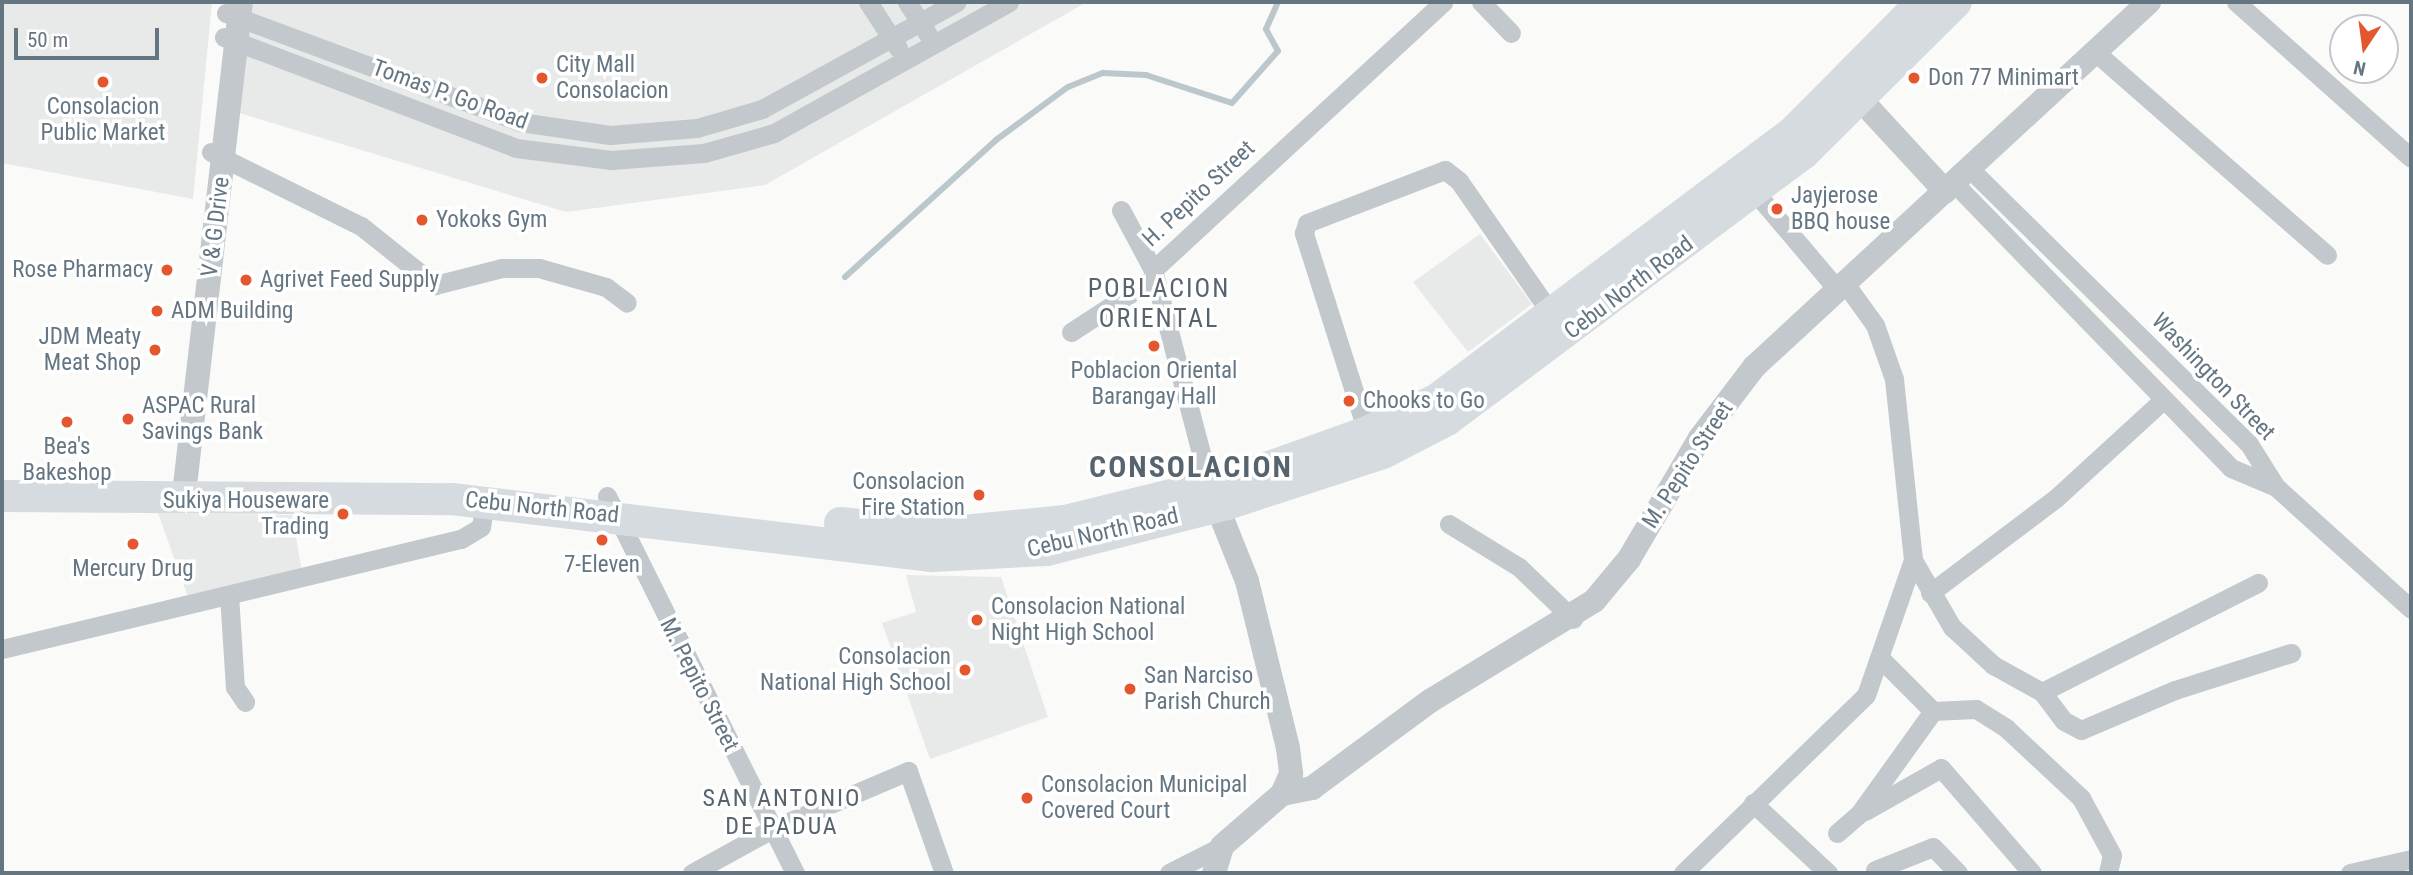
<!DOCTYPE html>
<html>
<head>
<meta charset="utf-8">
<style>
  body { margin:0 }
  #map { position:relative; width:2413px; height:875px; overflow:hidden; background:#fafaf8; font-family:"Roboto Condensed",sans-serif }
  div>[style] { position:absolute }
  .built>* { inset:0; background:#e8e9e9 }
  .stream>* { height:6px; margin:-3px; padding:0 3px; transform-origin:3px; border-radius:3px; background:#bbc7cb }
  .minor>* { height:19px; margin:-9.5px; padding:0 9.5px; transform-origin:9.5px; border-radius:9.5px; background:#c3c8cc }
  .tertiary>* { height:24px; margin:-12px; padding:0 12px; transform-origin:12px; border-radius:12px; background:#c3c8cc }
  .primary>* { height:32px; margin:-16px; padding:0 16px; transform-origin:16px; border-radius:16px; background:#d6dbdf }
  .dots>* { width:19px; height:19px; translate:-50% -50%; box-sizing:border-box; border:4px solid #fff; border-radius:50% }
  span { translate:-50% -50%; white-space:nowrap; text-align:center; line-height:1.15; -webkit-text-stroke:7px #fff; paint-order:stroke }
  .poi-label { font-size:23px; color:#657683 }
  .left { translate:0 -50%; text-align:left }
  .right { translate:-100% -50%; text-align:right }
  .street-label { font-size:23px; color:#657683 }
  .neighbourhood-label { font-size:24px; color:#57646e; letter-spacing:2px }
  .quarter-label { font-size:26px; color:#57646e; letter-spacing:2px }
  .district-label { font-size:30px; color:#57646e; font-weight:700; letter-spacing:2px }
  .frame { position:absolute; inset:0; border:4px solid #657683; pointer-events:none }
  .north { position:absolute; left:2329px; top:14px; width:70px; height:70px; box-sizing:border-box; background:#fff; border:2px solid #c1c8cd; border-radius:50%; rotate:193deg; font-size:19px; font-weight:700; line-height:28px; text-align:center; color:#657683 }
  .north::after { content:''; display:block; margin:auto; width:24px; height:32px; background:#e4572e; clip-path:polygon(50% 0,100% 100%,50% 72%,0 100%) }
  .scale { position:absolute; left:14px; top:28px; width:145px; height:32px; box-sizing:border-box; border:4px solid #657683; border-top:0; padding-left:9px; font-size:21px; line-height:24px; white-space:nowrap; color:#657683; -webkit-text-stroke:5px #fff; paint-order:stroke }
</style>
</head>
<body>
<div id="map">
  <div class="built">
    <div style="clip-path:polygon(2px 2px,212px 2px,193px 199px,2px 163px)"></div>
    <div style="clip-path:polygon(241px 2px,1087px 2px,765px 185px,566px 212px,236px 112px)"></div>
    <div style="clip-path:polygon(1480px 234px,1532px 304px,1468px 352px,1413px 282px)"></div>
    <div style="clip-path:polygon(158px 513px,292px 515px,303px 577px,189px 600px)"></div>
    <div style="clip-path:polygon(906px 575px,1001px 577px,1048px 717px,930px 759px,882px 623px,916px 612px)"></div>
  </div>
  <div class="stream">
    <div style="left:845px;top:277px;width:204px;rotate:-42.2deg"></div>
    <div style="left:996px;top:140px;width:89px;rotate:-36.4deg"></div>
    <div style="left:1068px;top:87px;width:38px;rotate:-22deg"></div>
    <div style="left:1103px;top:73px;width:43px;rotate:2.7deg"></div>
    <div style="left:1146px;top:75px;width:90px;rotate:18deg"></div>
    <div style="left:1232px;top:103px;width:69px;rotate:-48.5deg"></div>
    <div style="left:1278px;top:51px;width:25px;rotate:-119deg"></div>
    <div style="left:1266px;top:29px;width:30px;rotate:-66deg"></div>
  </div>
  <div class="minor">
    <div style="left:868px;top:2px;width:55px;rotate:56.9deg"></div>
    <div style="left:907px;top:2px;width:38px;rotate:57deg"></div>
    <div style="left:1481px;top:2px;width:43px;rotate:45.9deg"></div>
    <div style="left:2236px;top:2px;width:234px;rotate:41.7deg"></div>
    <div style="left:226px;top:13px;width:314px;rotate:20.3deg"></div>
    <div style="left:520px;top:122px;width:91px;rotate:8.2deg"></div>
    <div style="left:610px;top:135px;width:87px;rotate:-4.6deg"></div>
    <div style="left:697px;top:128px;width:68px;rotate:-16.3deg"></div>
    <div style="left:762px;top:109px;width:222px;rotate:-28.8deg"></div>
    <div style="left:224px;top:37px;width:312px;rotate:20.8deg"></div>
    <div style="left:516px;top:148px;width:96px;rotate:7.2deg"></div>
    <div style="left:611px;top:160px;width:93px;rotate:-4.3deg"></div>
    <div style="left:704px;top:153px;width:73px;rotate:-15.9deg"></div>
    <div style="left:774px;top:133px;width:269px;rotate:-29.1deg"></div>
    <div style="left:2093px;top:50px;width:311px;rotate:41.2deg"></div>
    <div style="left:211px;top:152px;width:167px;rotate:26.3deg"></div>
    <div style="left:361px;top:226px;width:95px;rotate:38.6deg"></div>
    <div style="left:435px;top:285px;width:69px;rotate:-14.2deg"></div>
    <div style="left:502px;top:268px;width:37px"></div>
    <div style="left:539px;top:268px;width:70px;rotate:15.8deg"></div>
    <div style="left:606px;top:287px;width:26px;rotate:37deg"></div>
    <div style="left:1971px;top:170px;width:390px;rotate:44.6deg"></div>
    <div style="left:2249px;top:444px;width:51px;rotate:57.9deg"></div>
    <div style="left:2276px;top:487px;width:182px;rotate:42.1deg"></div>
    <div style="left:1954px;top:183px;width:397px;rotate:45.8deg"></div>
    <div style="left:2231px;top:468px;width:49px;rotate:22.9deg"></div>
    <div style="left:1755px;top:192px;width:127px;rotate:49.8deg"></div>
    <div style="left:1121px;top:210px;width:68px;rotate:61.9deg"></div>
    <div style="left:1153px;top:270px;width:224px;rotate:75.3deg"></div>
    <div style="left:1153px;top:270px;width:395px;rotate:-42.7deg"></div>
    <div style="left:1844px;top:282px;width:53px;rotate:54.2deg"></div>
    <div style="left:1875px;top:325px;width:57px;rotate:70.6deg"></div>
    <div style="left:1894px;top:379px;width:182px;rotate:84deg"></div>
    <div style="left:1913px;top:560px;width:78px;rotate:59.8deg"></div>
    <div style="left:1952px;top:627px;width:56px;rotate:42.8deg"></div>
    <div style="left:1993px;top:665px;width:56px;rotate:28.9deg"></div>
    <div style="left:2042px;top:692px;width:36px;rotate:53deg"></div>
    <div style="left:2064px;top:721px;width:19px;rotate:28deg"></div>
    <div style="left:2081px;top:730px;width:102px;rotate:-23.1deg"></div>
    <div style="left:2175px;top:690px;width:122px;rotate:-17.7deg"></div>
    <div style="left:1071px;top:332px;width:99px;rotate:-33deg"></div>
    <div style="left:1367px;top:432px;width:209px;rotate:-107.6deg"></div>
    <div style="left:1304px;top:233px;width:10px;rotate:-73deg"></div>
    <div style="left:1307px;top:223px;width:148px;rotate:-21deg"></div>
    <div style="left:1445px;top:170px;width:18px;rotate:38deg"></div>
    <div style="left:1459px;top:181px;width:163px;rotate:55.2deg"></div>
    <div style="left:607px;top:496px;width:421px;rotate:63.5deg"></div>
    <div style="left:1449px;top:524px;width:82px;rotate:31.6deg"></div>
    <div style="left:1519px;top:567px;width:75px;rotate:43.9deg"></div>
    <div style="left:1930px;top:593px;width:158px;rotate:-37deg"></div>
    <div style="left:2056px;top:498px;width:144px;rotate:-42.5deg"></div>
    <div style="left:229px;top:595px;width:92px;rotate:86.3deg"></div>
    <div style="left:235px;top:687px;width:18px;rotate:56deg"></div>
    <div style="left:2px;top:649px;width:472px;rotate:-13.5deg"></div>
    <div style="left:461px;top:539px;width:23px;rotate:-31deg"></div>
    <div style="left:481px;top:527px;width:25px;rotate:-81deg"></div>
    <div style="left:1882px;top:660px;width:72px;rotate:45deg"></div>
    <div style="left:2042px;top:692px;width:242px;rotate:-26.8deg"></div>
    <div style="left:1753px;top:803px;width:103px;rotate:43deg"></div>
    <div style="left:1865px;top:811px;width:87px;rotate:-29.5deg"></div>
    <div style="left:1941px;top:768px;width:139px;rotate:49.1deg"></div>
    <div style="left:1837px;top:833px;width:29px;rotate:-41deg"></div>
    <div style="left:1859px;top:814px;width:127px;rotate:-54.3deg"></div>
    <div style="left:1933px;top:711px;width:43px;rotate:-2.7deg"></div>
    <div style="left:1976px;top:709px;width:36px;rotate:32deg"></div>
    <div style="left:2006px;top:728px;width:103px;rotate:43deg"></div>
    <div style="left:2081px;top:798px;width:65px;rotate:61.5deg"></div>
    <div style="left:2112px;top:855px;width:18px;rotate:103deg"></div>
    <div style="left:1875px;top:870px;width:62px;rotate:-21.6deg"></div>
    <div style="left:1933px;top:847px;width:36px;rotate:46deg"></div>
    <div style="left:692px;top:873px;width:91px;rotate:-28.8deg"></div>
    <div style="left:772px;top:829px;width:148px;rotate:-23.1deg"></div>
    <div style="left:908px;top:771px;width:108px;rotate:70.6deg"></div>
    <div style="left:1169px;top:873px;width:59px;rotate:-27deg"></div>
    <div style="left:1683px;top:873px;width:255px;rotate:-44.2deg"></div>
    <div style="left:1866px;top:695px;width:143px;rotate:-70.8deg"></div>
    <div style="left:2350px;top:873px;width:63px;rotate:-12.9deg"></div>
  </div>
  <div class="tertiary">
    <div style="left:1849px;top:87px;width:142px;rotate:47.3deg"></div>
    <div style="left:1211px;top:491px;width:97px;rotate:68.2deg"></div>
    <div style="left:1247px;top:581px;width:172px;rotate:76.2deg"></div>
    <div style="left:1288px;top:748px;width:26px;rotate:83deg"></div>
    <div style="left:1291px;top:774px;width:22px;rotate:114deg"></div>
    <div style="left:184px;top:494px;width:495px;rotate:-83.4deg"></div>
    <div style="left:1214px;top:873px;width:28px;rotate:-73deg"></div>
    <div style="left:1222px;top:846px;width:79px;rotate:-40.9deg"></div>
    <div style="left:1282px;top:794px;width:31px;rotate:-11deg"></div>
    <div style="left:1312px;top:788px;width:147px;rotate:-36.4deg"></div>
    <div style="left:1430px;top:701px;width:192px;rotate:-31.4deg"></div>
    <div style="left:1594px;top:601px;width:55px;rotate:-50.2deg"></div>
    <div style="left:1629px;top:559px;width:140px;rotate:-59.6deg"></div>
    <div style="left:1700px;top:438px;width:89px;rotate:-52.7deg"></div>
    <div style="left:1754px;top:367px;width:538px;rotate:-42.74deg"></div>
  </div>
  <div class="primary">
    <div style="left:2px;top:496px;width:450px;rotate:0.4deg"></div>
    <div style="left:452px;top:499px;width:483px;rotate:6.8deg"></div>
    <div style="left:932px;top:556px;width:115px;rotate:-3deg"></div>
    <div style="left:1047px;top:550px;width:186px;rotate:-14.3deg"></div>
    <div style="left:1227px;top:504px;width:164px;rotate:-18.1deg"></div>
    <div style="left:1383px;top:453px;width:72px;rotate:-27.3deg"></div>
    <div style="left:1447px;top:420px;width:446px;rotate:-36.8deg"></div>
    <div style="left:1804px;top:153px;width:214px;rotate:-44.8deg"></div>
    <div style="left:840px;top:523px;width:103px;rotate:5.5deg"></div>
    <div style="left:943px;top:533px;width:123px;rotate:-5.6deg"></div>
    <div style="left:1065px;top:521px;width:176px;rotate:-13.8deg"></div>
    <div style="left:1236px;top:479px;width:139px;rotate:-19.7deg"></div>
    <div style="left:1367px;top:432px;width:76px;rotate:-24.9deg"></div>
    <div style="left:1436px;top:400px;width:449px;rotate:-36.9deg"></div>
    <div style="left:1795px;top:130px;width:180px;rotate:-45.2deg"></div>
  </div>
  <div class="dots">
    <div style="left:542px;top:78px;background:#e4572e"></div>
    <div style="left:1914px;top:78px;background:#e4572e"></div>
    <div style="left:103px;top:82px;background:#e4572e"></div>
    <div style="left:1777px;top:209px;background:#e4572e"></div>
    <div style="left:422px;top:220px;background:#e4572e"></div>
    <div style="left:167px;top:270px;background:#e4572e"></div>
    <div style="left:246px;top:280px;background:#e4572e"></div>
    <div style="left:157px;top:311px;background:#e4572e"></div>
    <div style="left:1154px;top:346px;background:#e4572e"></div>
    <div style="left:155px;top:350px;background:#e4572e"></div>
    <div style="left:1349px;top:401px;background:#e4572e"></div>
    <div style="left:128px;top:419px;background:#e4572e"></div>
    <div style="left:67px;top:422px;background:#e4572e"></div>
    <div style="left:979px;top:495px;background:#e4572e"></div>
    <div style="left:343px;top:514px;background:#e4572e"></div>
    <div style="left:602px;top:540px;background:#e4572e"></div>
    <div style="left:133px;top:544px;background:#e4572e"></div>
    <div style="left:977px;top:620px;background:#e4572e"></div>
    <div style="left:965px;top:670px;background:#e4572e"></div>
    <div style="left:1130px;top:689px;background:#e4572e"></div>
    <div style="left:1027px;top:798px;background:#e4572e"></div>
  </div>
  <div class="poi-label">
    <span class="left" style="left:556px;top:78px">City Mall<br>Consolacion</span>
    <span class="left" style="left:1928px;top:78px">Don 77 Minimart</span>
    <span style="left:103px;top:120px">Consolacion<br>Public Market</span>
    <span class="left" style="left:1791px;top:209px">Jayjerose<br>BBQ house</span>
    <span class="left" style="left:436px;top:220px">Yokoks Gym</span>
    <span class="right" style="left:153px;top:270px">Rose Pharmacy</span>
    <span class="left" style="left:260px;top:280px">Agrivet Feed Supply</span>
    <span class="left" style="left:171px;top:311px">ADM Building</span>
    <span class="right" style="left:141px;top:350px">JDM Meaty<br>Meat Shop</span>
    <span style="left:1154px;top:384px">Poblacion Oriental<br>Barangay Hall</span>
    <span class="left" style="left:1363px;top:401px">Chooks to Go</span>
    <span class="left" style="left:142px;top:419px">ASPAC Rural<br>Savings Bank</span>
    <span style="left:67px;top:460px">Bea's<br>Bakeshop</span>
    <span class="right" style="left:965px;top:495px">Consolacion<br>Fire Station</span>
    <span class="right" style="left:329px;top:514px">Sukiya Houseware<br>Trading</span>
    <span style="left:602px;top:565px">7-Eleven</span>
    <span style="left:133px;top:569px">Mercury Drug</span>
    <span class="left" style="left:991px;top:620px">Consolacion National<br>Night High School</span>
    <span class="right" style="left:951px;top:670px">Consolacion<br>National High School</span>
    <span class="left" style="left:1144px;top:689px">San Narciso<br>Parish Church</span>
    <span class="left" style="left:1041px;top:798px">Consolacion Municipal<br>Covered Court</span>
  </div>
  <div class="street-label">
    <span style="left:450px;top:95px;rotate:20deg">Tomas P. Go Road</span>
    <span style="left:1199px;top:194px;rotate:-43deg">H. Pepito Street</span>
    <span style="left:216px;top:227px;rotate:-83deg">V &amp; G Drive</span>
    <span style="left:1629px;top:288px;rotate:-37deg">Cebu North Road</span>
    <span style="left:2213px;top:377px;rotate:46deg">Washington Street</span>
    <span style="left:1688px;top:465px;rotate:-57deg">M. Pepito Street</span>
    <span style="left:542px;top:508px;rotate:6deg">Cebu North Road</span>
    <span style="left:1103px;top:533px;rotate:-13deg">Cebu North Road</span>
    <span style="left:699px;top:685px;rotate:63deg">M. Pepito Street</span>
  </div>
  <div class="neighbourhood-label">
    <span style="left:782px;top:813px">SAN ANTONIO<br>DE PADUA</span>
  </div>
  <div class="quarter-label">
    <span style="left:1159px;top:304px">POBLACION<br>ORIENTAL</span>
  </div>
  <div class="district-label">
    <span style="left:1191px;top:467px">CONSOLACION</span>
  </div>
  <div class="frame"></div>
  <div class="north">N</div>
  <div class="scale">50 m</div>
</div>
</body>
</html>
